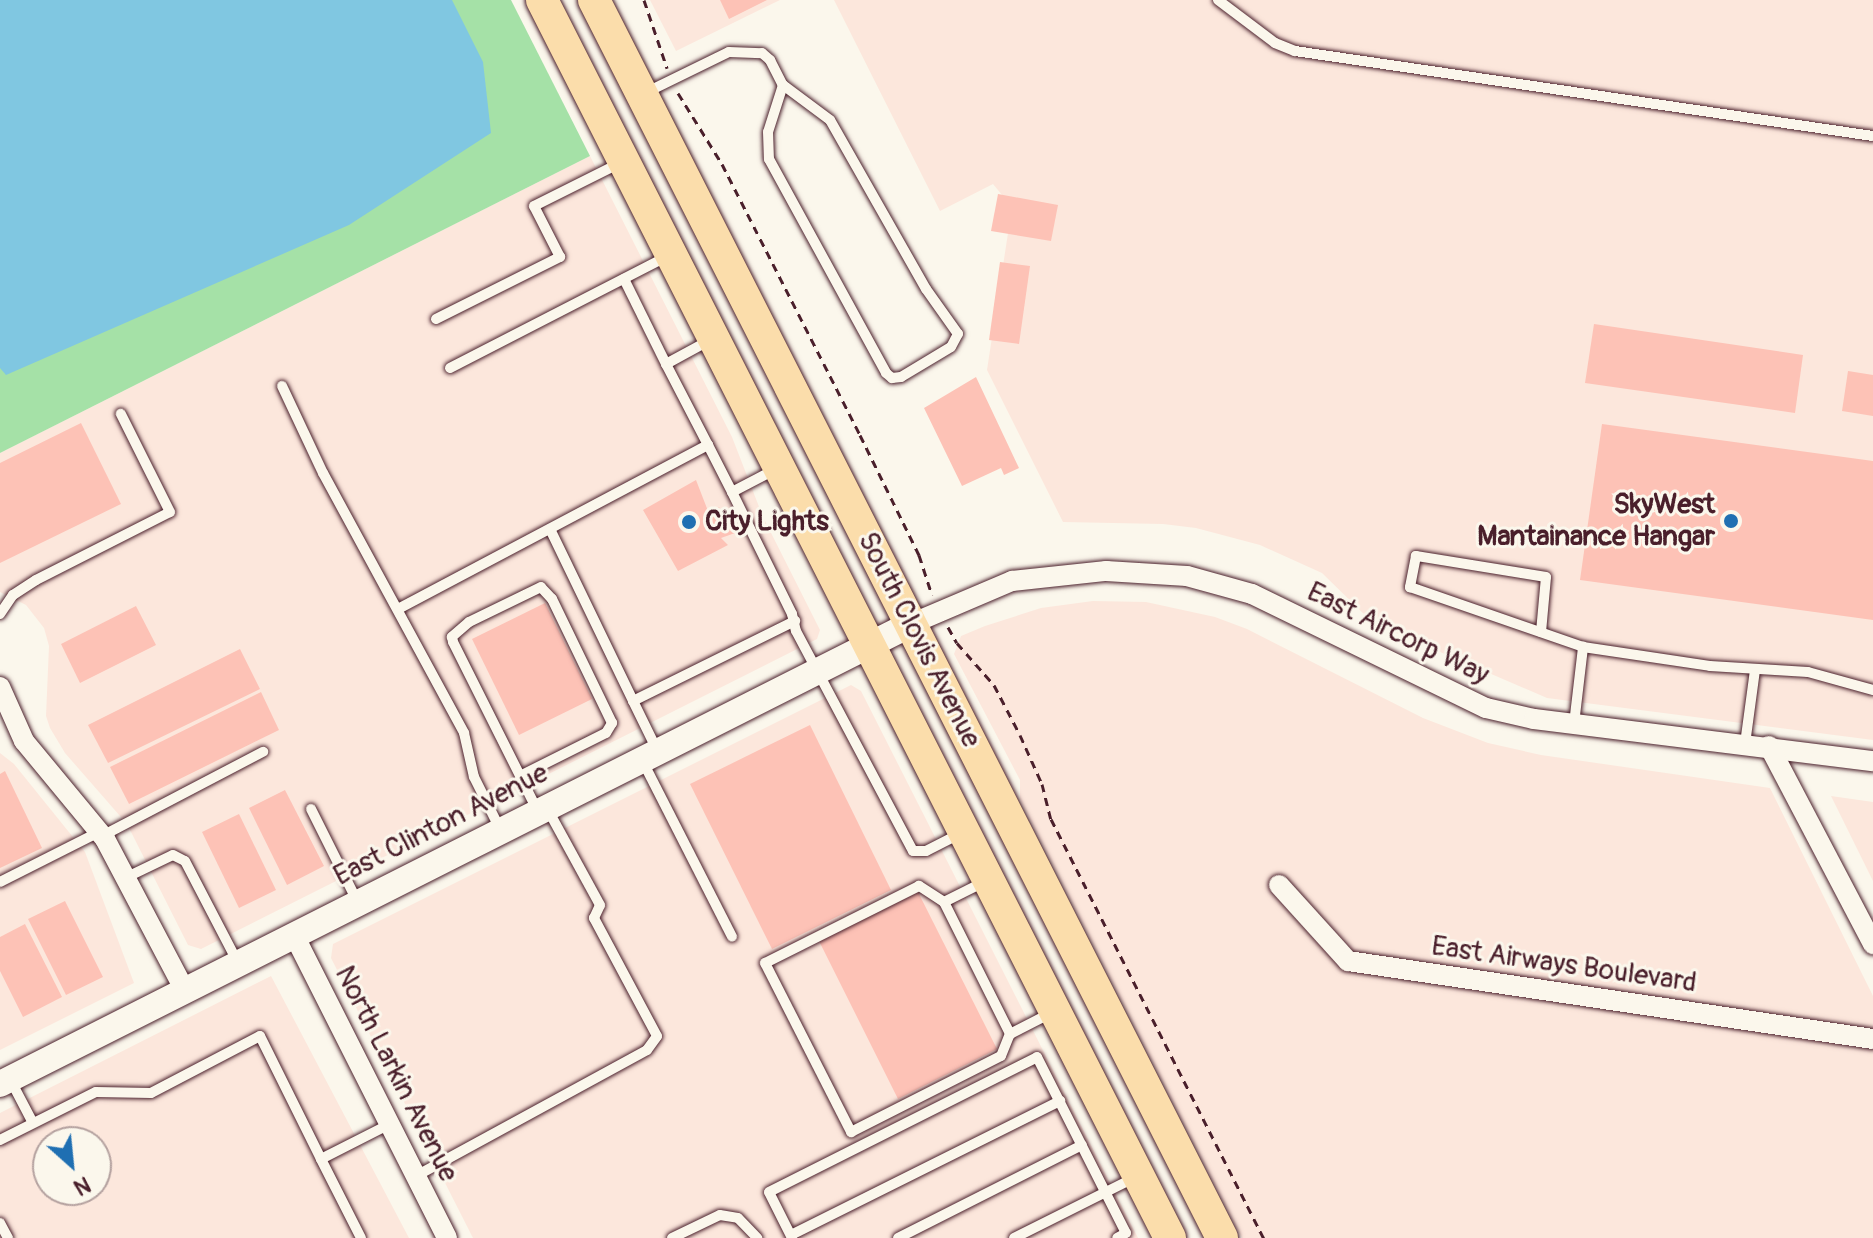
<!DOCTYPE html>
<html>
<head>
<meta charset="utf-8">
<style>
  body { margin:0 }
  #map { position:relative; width:1873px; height:1238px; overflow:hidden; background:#fbf7ec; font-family:Pangolin,sans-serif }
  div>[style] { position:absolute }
  .built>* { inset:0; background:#fce7dc }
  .green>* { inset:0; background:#a5e1a7 }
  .water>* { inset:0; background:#80c7e1 }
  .building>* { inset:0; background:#fdc2b6 }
  .path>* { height:3px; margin-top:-1.5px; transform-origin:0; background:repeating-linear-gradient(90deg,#4a1f2b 0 8px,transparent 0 14px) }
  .roads { filter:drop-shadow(0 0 2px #4a1f2b) drop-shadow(0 0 2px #4a1f2b) }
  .service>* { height:10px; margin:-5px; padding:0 5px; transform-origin:5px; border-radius:5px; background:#fbf7ec }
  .minor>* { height:20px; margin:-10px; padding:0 10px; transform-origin:10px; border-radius:10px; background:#fbf7ec }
  .tertiary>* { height:26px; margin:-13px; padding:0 13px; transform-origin:13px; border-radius:13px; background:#fbf7ec }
  .primary>* { height:32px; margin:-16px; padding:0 16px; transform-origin:16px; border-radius:16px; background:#fbddab }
  .dots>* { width:22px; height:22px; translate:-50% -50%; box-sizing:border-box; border:4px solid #fbf7ec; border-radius:50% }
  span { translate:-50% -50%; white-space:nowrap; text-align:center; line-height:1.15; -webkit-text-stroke:6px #fbf7ec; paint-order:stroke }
  .poi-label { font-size:28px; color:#4a1f2b; font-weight:700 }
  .right { translate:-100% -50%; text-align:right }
  .left { translate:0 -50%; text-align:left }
  .street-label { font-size:28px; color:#4a1f2b }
  .north { position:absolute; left:32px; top:1126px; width:80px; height:80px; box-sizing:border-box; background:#fbf7ec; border:2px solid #b4a19f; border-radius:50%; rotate:153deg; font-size:22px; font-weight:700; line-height:32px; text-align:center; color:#4a1f2b }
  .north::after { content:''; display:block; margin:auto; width:28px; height:36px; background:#1f6fb2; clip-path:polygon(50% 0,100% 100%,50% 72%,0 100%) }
</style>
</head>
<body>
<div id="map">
  <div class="built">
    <div style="clip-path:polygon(650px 0,780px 0,676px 51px)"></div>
    <div style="clip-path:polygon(834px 0,1873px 0,1873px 740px,1547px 698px,1373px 623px,1322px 573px,1260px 545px,1196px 528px,1163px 524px,1063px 522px,987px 370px,1012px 207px,993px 184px,940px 211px)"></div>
    <div style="clip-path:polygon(590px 156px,732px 437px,763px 517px,820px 630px,817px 639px,201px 949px,188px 945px,127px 824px,65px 753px,50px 728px,46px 716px,49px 646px,44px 628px,26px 605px,0 592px,0 453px)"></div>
    <div style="clip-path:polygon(1093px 601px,1146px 602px,1215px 617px,1247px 629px,1423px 718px,1488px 743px,1541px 755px,1770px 788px,1873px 996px,1873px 1238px,1242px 1238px,1020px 799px,1020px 780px,954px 654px,961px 636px,985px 626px,1041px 608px)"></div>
    <div style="clip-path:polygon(851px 685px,861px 691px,1138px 1238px,473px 1238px,331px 958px,333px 944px)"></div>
    <div style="clip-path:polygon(0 753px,14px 764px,85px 852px,134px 983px,0 1050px)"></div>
    <div style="clip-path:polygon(1831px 796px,1873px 802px,1873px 881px)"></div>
    <div style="clip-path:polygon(evenodd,271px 976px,409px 1238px,0 1238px,0 1113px,271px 976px,48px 1142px,96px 1142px,96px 1190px,48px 1190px,48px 1142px)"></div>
  </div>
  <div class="green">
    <div style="clip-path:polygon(0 0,511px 0,590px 156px,0 453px)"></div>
  </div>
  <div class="water">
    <div style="clip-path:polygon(0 0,452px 0,483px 62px,491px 133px,349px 225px,6px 375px,0 368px)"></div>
  </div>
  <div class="building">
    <div style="clip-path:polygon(720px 0,767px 0,729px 19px)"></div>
    <div style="clip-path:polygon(998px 194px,1058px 205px,1051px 241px,991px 231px)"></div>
    <div style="clip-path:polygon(1000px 262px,1030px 266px,1019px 344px,989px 340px)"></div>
    <div style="clip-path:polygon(1594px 324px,1803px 355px,1795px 413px,1585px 383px)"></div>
    <div style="clip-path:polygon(1848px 371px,1873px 375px,1873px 416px,1842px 411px)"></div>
    <div style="clip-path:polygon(976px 377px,1019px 468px,1004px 475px,1001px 468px,962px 486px,924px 408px)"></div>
    <div style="clip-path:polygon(81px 423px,121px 504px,0 563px,0 463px)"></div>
    <div style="clip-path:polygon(1602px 424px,1873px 461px,1873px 620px,1580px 580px)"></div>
    <div style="clip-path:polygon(696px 480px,708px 511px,719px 507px,735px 533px,721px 538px,728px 545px,678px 571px,643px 510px)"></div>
    <div style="clip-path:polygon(545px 603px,592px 699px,519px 735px,472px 639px)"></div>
    <div style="clip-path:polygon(136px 606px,156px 645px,80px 683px,61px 644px)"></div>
    <div style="clip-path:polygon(240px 649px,260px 689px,108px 763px,88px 725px)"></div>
    <div style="clip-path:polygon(261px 692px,279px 730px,129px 804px,110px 767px)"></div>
    <div style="clip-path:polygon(810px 725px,891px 890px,772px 949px,690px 784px)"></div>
    <div style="clip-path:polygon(5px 771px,42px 848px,0 868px,0 774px)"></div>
    <div style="clip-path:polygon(285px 790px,324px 866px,287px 885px,249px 808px)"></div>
    <div style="clip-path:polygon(239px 814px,276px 890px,239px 908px,202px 832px)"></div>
    <div style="clip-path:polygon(918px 892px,997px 1049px,898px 1099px,819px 941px)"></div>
    <div style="clip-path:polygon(65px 901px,103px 977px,66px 995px,28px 919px)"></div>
    <div style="clip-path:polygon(25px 924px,62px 997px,23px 1017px,0 971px,0 937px)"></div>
  </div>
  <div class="path">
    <div style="left:644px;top:0;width:72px;rotate:71.3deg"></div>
    <div style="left:678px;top:93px;width:84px;rotate:58.2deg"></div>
    <div style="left:722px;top:164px;width:304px;rotate:63deg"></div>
    <div style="left:860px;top:435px;width:134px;rotate:63.8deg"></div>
    <div style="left:919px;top:555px;width:42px;rotate:72deg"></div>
    <div style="left:948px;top:627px;width:18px;rotate:61deg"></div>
    <div style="left:957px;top:643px;width:56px;rotate:48.6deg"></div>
    <div style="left:994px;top:685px;width:56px;rotate:62.5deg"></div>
    <div style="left:1020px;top:735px;width:54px;rotate:65.8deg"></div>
    <div style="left:1042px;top:784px;width:36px;rotate:76deg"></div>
    <div style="left:1051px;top:819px;width:470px;rotate:63.1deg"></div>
  </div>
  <div class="roads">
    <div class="service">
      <div style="left:1218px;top:0;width:71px;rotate:37deg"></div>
      <div style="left:1275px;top:43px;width:22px;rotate:22deg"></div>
      <div style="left:1295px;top:51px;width:584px;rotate:8.37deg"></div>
      <div style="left:647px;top:92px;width:91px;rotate:-26deg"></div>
      <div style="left:729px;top:52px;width:33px;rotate:2deg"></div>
      <div style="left:762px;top:53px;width:11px;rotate:41deg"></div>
      <div style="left:770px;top:60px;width:28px;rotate:63deg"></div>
      <div style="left:783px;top:85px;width:49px;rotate:107.7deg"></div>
      <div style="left:768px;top:132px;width:27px;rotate:88deg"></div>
      <div style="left:769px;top:159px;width:244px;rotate:61.3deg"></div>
      <div style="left:886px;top:373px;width:8px;rotate:40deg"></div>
      <div style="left:892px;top:378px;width:9px;rotate:-6deg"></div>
      <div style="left:901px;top:377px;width:58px;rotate:-31deg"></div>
      <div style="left:951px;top:347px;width:15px;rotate:-62deg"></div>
      <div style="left:958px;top:334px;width:55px;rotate:-125.4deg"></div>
      <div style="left:926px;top:289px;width:194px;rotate:-119.6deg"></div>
      <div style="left:830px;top:120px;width:59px;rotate:-143.3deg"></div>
      <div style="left:624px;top:279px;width:95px;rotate:63.7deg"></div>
      <div style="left:436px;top:319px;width:139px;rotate:-26.6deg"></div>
      <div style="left:560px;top:257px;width:57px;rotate:-117deg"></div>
      <div style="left:534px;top:206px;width:94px;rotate:-26.6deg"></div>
      <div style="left:450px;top:368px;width:243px;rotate:-27.2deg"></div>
      <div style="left:282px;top:386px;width:96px;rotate:64.8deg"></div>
      <div style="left:323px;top:473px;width:296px;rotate:61.5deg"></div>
      <div style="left:464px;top:733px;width:45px;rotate:77.2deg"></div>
      <div style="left:474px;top:777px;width:58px;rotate:63.4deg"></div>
      <div style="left:708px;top:445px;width:91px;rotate:-117.4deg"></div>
      <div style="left:666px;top:364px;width:52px;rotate:-28.5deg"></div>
      <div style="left:732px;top:492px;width:136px;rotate:63.8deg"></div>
      <div style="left:792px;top:614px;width:17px;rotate:77deg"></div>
      <div style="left:796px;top:631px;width:249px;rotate:62deg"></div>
      <div style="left:913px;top:851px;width:13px"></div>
      <div style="left:926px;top:851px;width:38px;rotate:-27deg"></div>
      <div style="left:550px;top:529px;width:191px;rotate:64.2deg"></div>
      <div style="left:398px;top:609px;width:351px;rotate:-27.9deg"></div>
      <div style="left:708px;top:445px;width:53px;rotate:62.9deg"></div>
      <div style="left:732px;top:492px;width:47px;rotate:-27.6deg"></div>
      <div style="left:0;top:614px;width:23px;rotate:-56deg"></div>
      <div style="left:13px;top:595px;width:27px;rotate:-33deg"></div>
      <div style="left:36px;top:580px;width:150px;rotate:-26.9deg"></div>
      <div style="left:170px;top:512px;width:110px;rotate:-116.6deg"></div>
      <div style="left:1541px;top:632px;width:55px;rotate:-84.8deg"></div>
      <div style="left:1546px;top:577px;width:132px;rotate:-170.8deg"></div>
      <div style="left:1416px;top:556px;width:32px;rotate:101deg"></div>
      <div style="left:1410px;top:587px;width:183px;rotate:19.1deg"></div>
      <div style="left:1574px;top:724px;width:78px;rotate:-83.3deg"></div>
      <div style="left:1583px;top:647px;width:128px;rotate:8.5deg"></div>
      <div style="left:1710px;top:666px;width:98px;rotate:3.5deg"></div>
      <div style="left:1808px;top:672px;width:67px;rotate:15.5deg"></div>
      <div style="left:1745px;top:744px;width:75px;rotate:-82.3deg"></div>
      <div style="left:658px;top:752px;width:57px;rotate:-116.1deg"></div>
      <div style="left:633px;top:701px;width:181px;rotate:-26.3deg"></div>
      <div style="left:643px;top:762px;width:196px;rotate:63deg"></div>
      <div style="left:520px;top:776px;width:96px;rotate:-26.6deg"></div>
      <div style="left:606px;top:733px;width:12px;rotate:-59deg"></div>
      <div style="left:612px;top:723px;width:138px;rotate:-115.8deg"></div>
      <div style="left:552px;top:599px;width:16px;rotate:-133deg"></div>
      <div style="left:541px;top:587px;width:80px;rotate:154.1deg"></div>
      <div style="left:469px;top:622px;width:23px;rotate:139deg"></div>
      <div style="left:452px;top:637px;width:5px;rotate:79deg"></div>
      <div style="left:453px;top:642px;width:188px;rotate:63.4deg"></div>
      <div style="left:311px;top:809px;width:103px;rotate:63.4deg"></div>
      <div style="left:102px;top:836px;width:182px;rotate:-27.6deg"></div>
      <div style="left:125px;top:878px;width:53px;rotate:-25.6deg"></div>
      <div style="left:173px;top:855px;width:13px;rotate:27deg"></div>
      <div style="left:185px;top:861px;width:115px;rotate:62.5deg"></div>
      <div style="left:986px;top:881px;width:47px;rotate:153.4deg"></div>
      <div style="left:944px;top:902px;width:148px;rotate:63.4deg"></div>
      <div style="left:1010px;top:1034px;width:46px;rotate:-27.1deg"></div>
      <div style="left:0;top:882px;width:111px;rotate:-26.8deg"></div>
      <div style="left:944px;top:902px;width:30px;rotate:-147deg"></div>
      <div style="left:919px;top:886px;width:172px;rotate:153.4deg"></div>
      <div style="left:765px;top:963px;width:190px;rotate:63deg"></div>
      <div style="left:851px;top:1132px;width:168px;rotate:-26.9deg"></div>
      <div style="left:1001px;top:1056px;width:24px;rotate:-68deg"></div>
      <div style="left:11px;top:1081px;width:47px;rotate:62.4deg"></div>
      <div style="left:0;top:1140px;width:107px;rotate:-26.6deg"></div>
      <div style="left:96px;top:1092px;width:55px;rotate:1deg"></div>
      <div style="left:151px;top:1093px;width:123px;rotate:-27.6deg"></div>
      <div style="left:260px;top:1036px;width:137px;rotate:63.6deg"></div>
      <div style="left:416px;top:1176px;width:263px;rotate:-28.6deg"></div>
      <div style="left:647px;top:1050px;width:17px;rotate:-54deg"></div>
      <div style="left:657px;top:1036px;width:134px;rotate:-118.1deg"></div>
      <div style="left:594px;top:918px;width:14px;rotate:-65deg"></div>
      <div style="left:600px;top:905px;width:108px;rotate:-118.7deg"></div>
      <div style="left:0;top:1223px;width:17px;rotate:62deg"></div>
      <div style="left:791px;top:1235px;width:301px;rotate:-26.5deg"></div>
      <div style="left:361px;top:1238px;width:89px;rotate:-116.9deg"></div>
      <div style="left:321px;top:1159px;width:77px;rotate:-26.9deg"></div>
      <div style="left:672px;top:1238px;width:53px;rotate:-25.6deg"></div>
      <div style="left:720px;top:1215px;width:18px;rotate:9deg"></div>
      <div style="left:738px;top:1218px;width:28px;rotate:46deg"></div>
      <div style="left:792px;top:1238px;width:51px;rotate:-116.6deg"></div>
      <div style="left:769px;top:1192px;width:300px;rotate:-26.7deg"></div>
      <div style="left:1037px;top:1057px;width:197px;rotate:63.2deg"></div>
      <div style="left:1126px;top:1233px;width:10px;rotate:151deg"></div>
      <div style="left:898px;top:1238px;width:206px;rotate:-26.8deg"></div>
      <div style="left:1014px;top:1238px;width:136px;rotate:-26.6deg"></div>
    </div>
    <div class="minor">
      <div style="left:911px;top:624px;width:110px;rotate:-23.1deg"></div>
      <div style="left:1012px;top:581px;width:95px;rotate:-6.1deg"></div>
      <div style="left:1106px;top:571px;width:81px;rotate:3.5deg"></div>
      <div style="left:1187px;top:576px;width:67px;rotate:15.5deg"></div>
      <div style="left:1252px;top:594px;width:260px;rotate:26deg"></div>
      <div style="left:1486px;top:708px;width:49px;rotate:12.9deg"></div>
      <div style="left:1534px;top:719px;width:342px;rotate:7.1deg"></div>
      <div style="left:0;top:687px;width:59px;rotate:66deg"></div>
      <div style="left:24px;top:741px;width:127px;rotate:50.4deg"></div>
      <div style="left:105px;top:839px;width:170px;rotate:62.2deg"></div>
      <div style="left:1769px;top:746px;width:224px;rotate:62.3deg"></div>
      <div style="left:1279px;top:885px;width:103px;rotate:47.8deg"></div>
      <div style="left:1348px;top:961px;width:531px;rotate:8.45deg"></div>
      <div style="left:294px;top:935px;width:339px;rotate:63.2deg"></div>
    </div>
    <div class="tertiary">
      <div style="left:0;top:1084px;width:1021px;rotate:-26.79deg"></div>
    </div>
    <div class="primary">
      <div style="left:542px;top:0;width:1388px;rotate:63.1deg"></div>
      <div style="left:594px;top:0;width:1388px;rotate:63.1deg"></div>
    </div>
  </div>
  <div class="dots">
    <div style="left:1731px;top:521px;background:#1f6fb2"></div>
    <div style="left:689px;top:522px;background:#1f6fb2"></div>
  </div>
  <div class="poi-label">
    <span class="right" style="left:1715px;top:521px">SkyWest<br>Mantainance Hangar</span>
    <span class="left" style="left:705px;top:522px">City Lights</span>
  </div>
  <div class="street-label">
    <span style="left:1398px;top:634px;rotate:26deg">East Aircorp Way</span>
    <span style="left:919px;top:640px;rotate:63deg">South Clovis Avenue</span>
    <span style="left:441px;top:825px;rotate:-27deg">East Clinton Avenue</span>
    <span style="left:1564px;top:965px;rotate:8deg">East Airways Boulevard</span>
    <span style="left:396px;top:1074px;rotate:63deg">North Larkin Avenue</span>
  </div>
  <div class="north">N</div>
</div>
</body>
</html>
